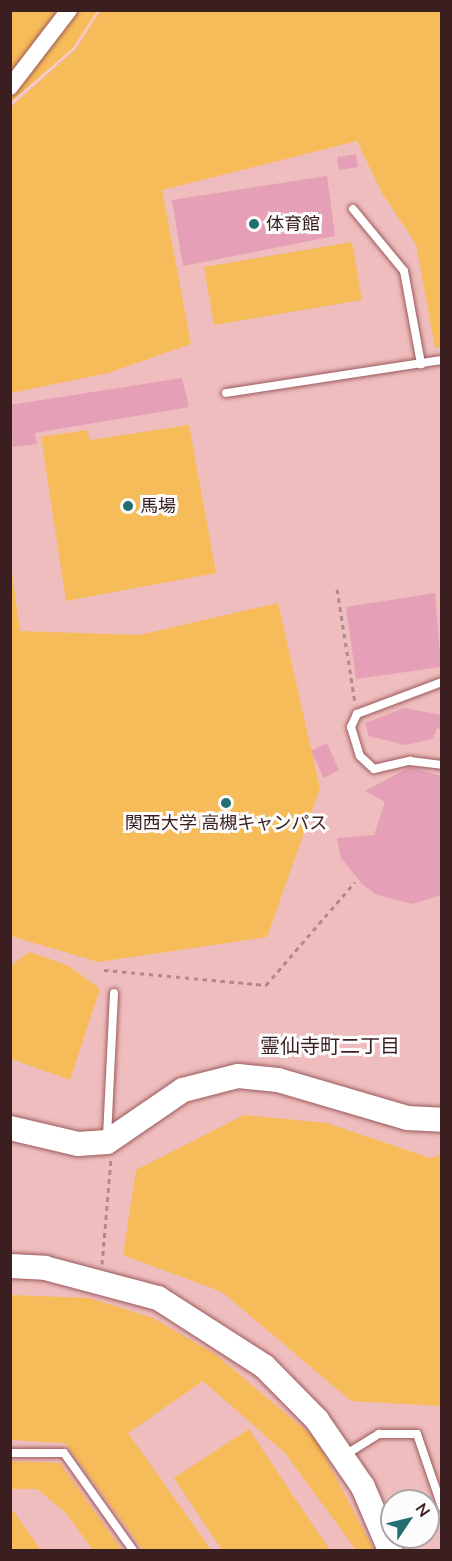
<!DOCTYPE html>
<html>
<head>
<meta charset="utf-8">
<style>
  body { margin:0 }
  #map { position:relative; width:452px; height:1561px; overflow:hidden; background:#fccece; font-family:Mulish,"Noto Sans JP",sans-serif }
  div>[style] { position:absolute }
  .built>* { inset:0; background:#efbdbd }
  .green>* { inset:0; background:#f6bc59 }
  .building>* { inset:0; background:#e59fb6 }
  .path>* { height:3px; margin-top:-1.5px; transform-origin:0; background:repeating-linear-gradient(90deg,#b08a8a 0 4.5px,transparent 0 9px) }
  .roads { filter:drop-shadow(0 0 2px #9b595b) drop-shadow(0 0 2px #9b595b) }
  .lane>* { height:8px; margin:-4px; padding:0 4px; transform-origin:4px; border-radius:4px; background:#fff }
  .street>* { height:16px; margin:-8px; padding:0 8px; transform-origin:8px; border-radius:8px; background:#fff }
  .secondary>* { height:24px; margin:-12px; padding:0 12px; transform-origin:12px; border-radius:12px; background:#fff }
  .dots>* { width:16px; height:16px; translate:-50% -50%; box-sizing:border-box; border:3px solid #fcfcfc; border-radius:50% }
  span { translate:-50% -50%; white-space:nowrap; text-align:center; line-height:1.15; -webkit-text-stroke:6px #fcfcfc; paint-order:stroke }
  .poi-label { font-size:18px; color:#3b1f20 }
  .left { translate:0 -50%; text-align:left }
  .neighbourhood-label { font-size:20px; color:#3b1f20 }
  .frame { position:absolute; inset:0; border:12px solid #3b1f20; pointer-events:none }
  .north { position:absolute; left:380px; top:1489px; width:60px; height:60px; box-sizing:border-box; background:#fcfcfc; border:2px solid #afa4a4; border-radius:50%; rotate:55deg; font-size:16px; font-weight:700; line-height:24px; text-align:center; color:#3b1f20 }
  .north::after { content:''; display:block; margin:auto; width:21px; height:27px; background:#236e71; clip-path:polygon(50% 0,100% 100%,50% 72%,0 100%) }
</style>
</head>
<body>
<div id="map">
  <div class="built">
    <div style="clip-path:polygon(evenodd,99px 11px,441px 11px,441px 1550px,11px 1550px,11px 105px,74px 49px,99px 11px,392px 1501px,428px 1501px,428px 1537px,392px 1537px,392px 1501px)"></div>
  </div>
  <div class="green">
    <div style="clip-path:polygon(101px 10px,441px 11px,441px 347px,435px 348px,416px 244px,382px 193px,357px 141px,162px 190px,191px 344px,108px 373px,11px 393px,11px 107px,76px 49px)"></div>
    <div style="clip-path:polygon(11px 11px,97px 11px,73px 48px,11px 102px)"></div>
    <div style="clip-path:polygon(352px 242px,362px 300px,214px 325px,204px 267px)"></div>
    <div style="clip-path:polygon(189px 425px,216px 573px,66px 601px,41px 437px,87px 430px,90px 440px)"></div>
    <div style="clip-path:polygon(10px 558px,20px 631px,139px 635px,278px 603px,320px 788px,267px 937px,98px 962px,11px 936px)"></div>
    <div style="clip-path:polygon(30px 952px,67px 965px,100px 989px,70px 1080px,11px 1059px,11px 965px)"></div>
    <div style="clip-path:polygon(244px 1115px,327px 1123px,430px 1158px,441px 1155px,441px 1406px,351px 1401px,222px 1292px,123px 1255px,136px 1170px)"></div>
    <div style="clip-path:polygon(11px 1295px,89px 1298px,153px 1318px,215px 1354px,315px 1438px,374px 1550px,356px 1550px,285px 1453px,203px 1381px,128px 1433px,211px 1550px,143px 1550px,65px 1443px,11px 1440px)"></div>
    <div style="clip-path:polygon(249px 1429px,294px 1497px,330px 1550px,222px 1550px,174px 1478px)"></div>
    <div style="clip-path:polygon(10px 1461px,60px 1463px,122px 1550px,93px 1550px,65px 1512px,37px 1489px,11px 1489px)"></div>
    <div style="clip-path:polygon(11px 1511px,14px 1512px,41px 1550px,11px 1550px)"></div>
  </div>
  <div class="building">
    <div style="clip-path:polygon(356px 154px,358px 167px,339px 170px,337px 157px)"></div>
    <div style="clip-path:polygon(327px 176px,335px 236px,183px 266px,172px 200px)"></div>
    <div style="clip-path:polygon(182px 378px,189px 407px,35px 433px,37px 444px,13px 447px,10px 405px)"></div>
    <div style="clip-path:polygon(435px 593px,441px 667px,356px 679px,346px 607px)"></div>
    <div style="clip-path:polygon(405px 708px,441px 715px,441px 730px,437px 728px,433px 739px,405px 745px,369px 736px,365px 723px)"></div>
    <div style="clip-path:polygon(327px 743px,339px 770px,324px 778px,311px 751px)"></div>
    <div style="clip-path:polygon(410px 767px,441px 776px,441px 895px,413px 904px,377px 895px,362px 884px,341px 858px,337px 838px,374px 835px,385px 802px,365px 791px)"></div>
  </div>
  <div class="path">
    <div style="left:337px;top:589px;width:115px;rotate:81deg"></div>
    <div style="left:104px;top:970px;width:163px;rotate:5.3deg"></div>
    <div style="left:266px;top:985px;width:136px;rotate:-49.2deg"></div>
    <div style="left:102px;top:1264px;width:104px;rotate:-85.1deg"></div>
  </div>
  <div class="roads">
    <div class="lane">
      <div style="left:353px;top:209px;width:80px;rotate:50.6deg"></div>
      <div style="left:404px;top:271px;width:95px;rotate:79.6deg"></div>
      <div style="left:226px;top:393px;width:219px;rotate:-8.7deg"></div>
      <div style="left:442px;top:682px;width:91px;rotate:159.4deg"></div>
      <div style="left:357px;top:714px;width:14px;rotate:115deg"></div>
      <div style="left:351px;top:727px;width:30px;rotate:73deg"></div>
      <div style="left:360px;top:756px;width:19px;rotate:43deg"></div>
      <div style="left:374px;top:769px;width:37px;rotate:-13deg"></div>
      <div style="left:410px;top:761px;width:32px;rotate:7deg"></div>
      <div style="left:107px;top:1137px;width:144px;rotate:-87.2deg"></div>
      <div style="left:10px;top:1453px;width:54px"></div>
      <div style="left:64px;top:1453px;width:119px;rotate:54.6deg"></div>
      <div style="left:345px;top:1455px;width:40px;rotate:-32deg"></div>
      <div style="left:379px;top:1434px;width:38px"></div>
      <div style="left:417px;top:1434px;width:77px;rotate:71.1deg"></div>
    </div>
    <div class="street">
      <div style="left:10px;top:87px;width:97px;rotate:-52.5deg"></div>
    </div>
    <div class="secondary">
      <div style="left:10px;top:1128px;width:70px;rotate:13.2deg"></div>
      <div style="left:78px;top:1144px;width:29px;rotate:-4deg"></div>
      <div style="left:107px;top:1142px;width:92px;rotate:-34.4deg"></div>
      <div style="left:183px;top:1090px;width:57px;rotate:-14.3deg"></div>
      <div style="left:238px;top:1076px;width:40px;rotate:5.7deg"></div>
      <div style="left:278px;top:1080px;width:134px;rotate:16.4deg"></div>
      <div style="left:407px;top:1118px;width:35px;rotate:3deg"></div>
      <div style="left:10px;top:1266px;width:35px;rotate:3deg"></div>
      <div style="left:45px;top:1268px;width:117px;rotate:14.9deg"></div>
      <div style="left:158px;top:1298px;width:126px;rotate:32.7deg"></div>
      <div style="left:264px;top:1366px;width:76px;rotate:45.5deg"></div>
      <div style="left:317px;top:1420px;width:81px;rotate:55.5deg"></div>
      <div style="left:363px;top:1487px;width:69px;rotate:66.8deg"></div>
    </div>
  </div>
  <div class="dots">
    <div style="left:254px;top:224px;background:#236e71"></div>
    <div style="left:128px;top:506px;background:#236e71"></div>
    <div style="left:226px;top:803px;background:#236e71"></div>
  </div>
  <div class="poi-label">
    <span class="left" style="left:266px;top:224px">体育館</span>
    <span class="left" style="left:140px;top:506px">馬場</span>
    <span style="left:226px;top:823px">関西大学 高槻キャンパス</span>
  </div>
  <div class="neighbourhood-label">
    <span style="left:330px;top:1045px">霊仙寺町二丁目</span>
  </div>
  <div class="frame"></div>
  <div class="north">N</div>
</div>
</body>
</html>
